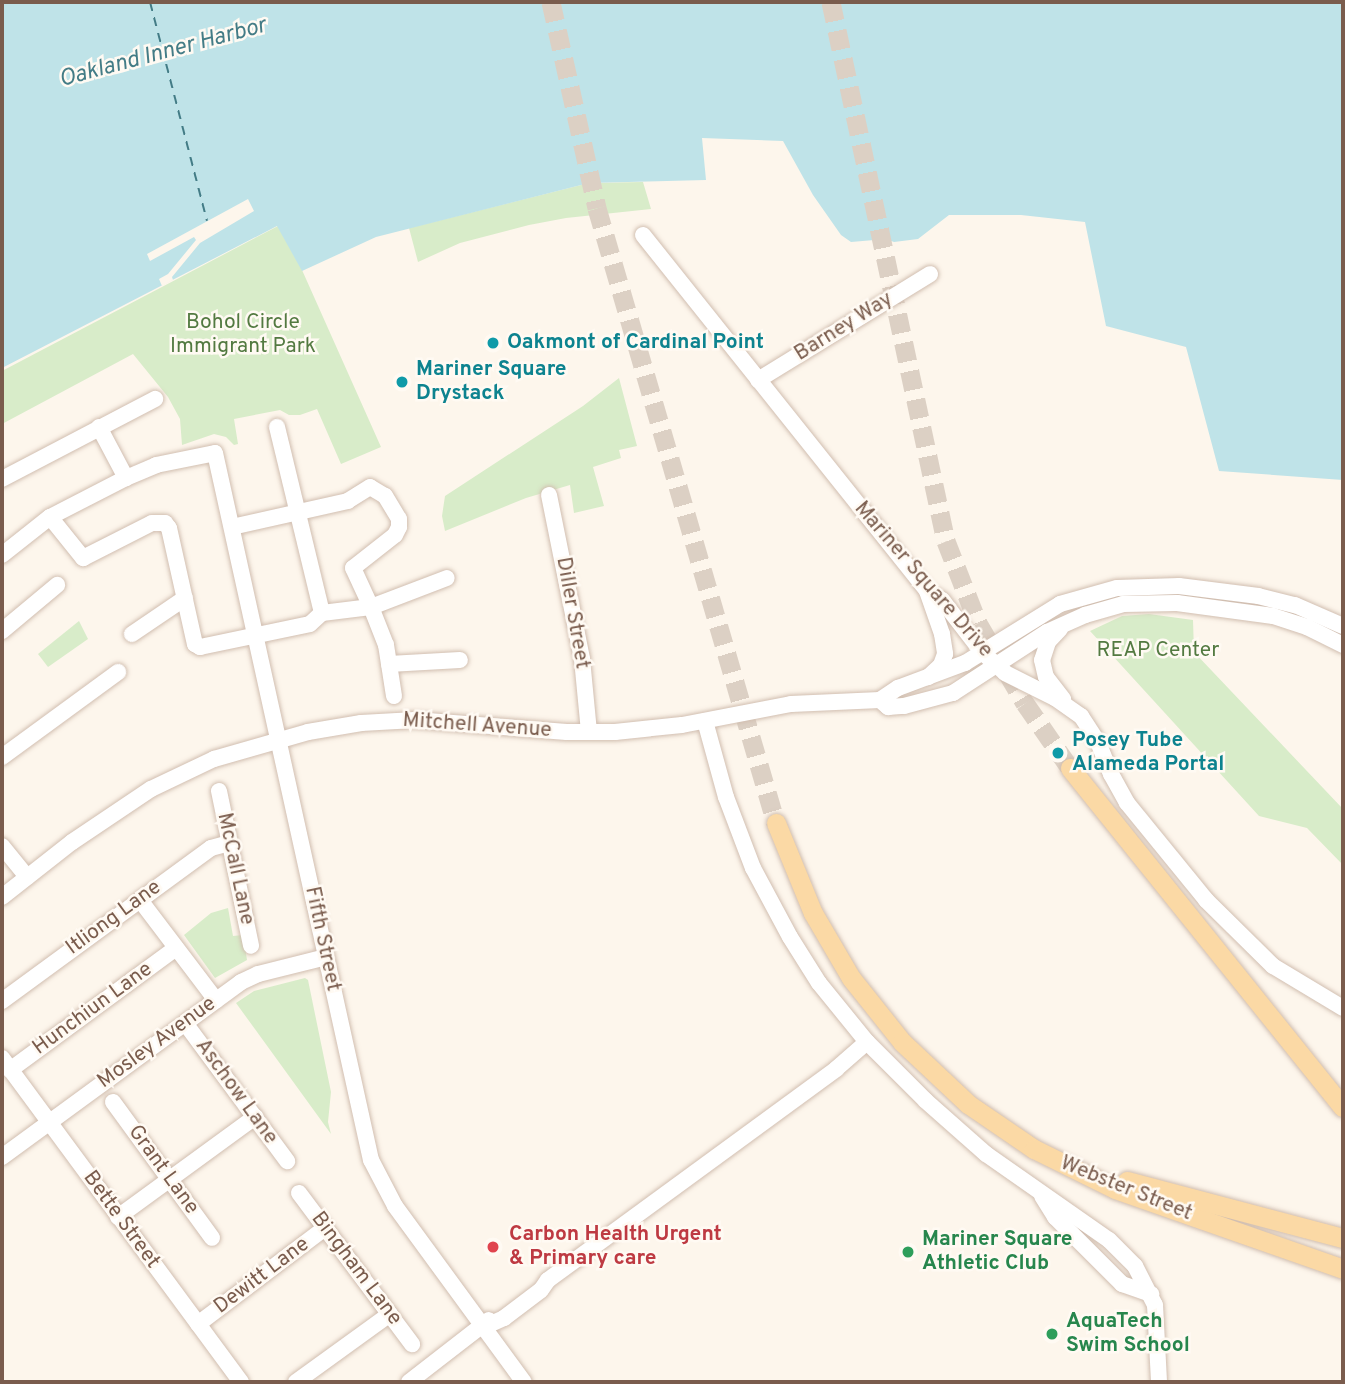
<!DOCTYPE html>
<html>
<head>
<meta charset="utf-8">
<style>
  body { margin:0 }
  #map { position:relative; width:1345px; height:1384px; overflow:hidden; background:#fdf6ec; font-family:Overpass,sans-serif }
  div>[style] { position:absolute }
  .green>* { inset:0; background:#d8ecc9 }
  .water>* { inset:0; background:#bfe3e8 }
  .pier>* { inset:0; background:#fdf6ec }
  .ferry>* { height:2px; margin-top:-1px; transform-origin:0; background:repeating-linear-gradient(90deg,#437c86 0 9px,transparent 0 16px) }
  .major-tunnel>* { height:19px; margin-top:-9.5px; transform-origin:0; background:repeating-linear-gradient(90deg,#dcd0c4 0 19px,transparent 0 29px) }
  .roads { filter:drop-shadow(0 0 2px #d1beb0) drop-shadow(0 0 2px #d1beb0) }
  .minor>* { height:16px; margin:-8px; padding:0 8px; transform-origin:8px; border-radius:8px; background:#fff }
  .major>* { height:19px; margin:-9.5px; padding:0 9.5px; transform-origin:9.5px; border-radius:9.5px; background:#fbd9a5 }
  .dots>* { width:19px; height:19px; translate:-50% -50%; box-sizing:border-box; border:4px solid #fffaf3; border-radius:50% }
  span { translate:-50% -50%; white-space:nowrap; text-align:center; line-height:1.15; -webkit-text-stroke:5px #fffaf3; paint-order:stroke }
  .park-label { font-size:21px; color:#537a41 }
  .street-label { font-size:21px; color:#7a5c4d }
  .culture-label { font-size:21px; color:#0d838f; font-weight:700 }
  .left { translate:0 -50%; text-align:left }
  .health-label { font-size:21px; color:#be3a42; font-weight:700 }
  .leisure-label { font-size:21px; color:#27864d; font-weight:700 }
  .water-label { font-size:23px; color:#437c86; font-style:italic }
  .frame { position:absolute; inset:0; border:4px solid #7a5c4d; pointer-events:none }
</style>
</head>
<body>
<div id="map">
  <div class="green">
    <div style="clip-path:polygon(643px 182px,651px 209px,566px 218px,529px 225px,460px 243px,418px 262px,409px 228px,589px 183px)"></div>
    <div style="clip-path:polygon(278px 226px,298px 261px,381px 447px,341px 464px,317px 409px,300px 415px,289px 415px,280px 410px,234px 419px,238px 444px,234px 445px,226px 437px,214px 434px,182px 445px,180px 419px,168px 397px,133px 354px,2px 424px,2px 371px)"></div>
    <div style="clip-path:polygon(619px 378px,637px 446px,619px 450px,621px 458px,593px 467px,604px 506px,574px 513px,570px 485px,526px 498px,445px 531px,442px 516px,445px 496px,583px 406px)"></div>
    <div style="clip-path:polygon(1149px 614px,1193px 620px,1194px 652px,1343px 809px,1343px 865px,1307px 828px,1259px 816px,1090px 631px,1122px 616px)"></div>
    <div style="clip-path:polygon(79px 621px,88px 639px,48px 667px,38px 654px)"></div>
    <div style="clip-path:polygon(228px 908px,233px 936px,243px 935px,247px 960px,215px 978px,184px 935px,211px 913px)"></div>
    <div style="clip-path:polygon(305px 978px,308px 980px,331px 1092px,328px 1122px,331px 1134px,236px 1003px,254px 991px)"></div>
  </div>
  <div class="water">
    <div style="clip-path:polygon(2px 2px,1343px 2px,1343px 480px,1219px 471px,1186px 347px,1106px 326px,1085px 222px,1021px 215px,949px 215px,918px 239px,894px 242px,886px 239px,851px 242px,841px 235px,813px 195px,783px 141px,702px 138px,706px 180px,589px 183px,376px 237px,302px 271px,277px 226px,2px 368px)"></div>
  </div>
  <div class="pier">
    <div style="clip-path:polygon(248px 199px,254px 211px,200px 243px,172px 277px,173px 280px,162px 286px,159px 279px,168px 274px,196px 240px,194px 237px,150px 261px,147px 254px)"></div>
  </div>
  <div class="ferry">
    <div style="left:150px;top:2px;width:226px;rotate:75.4deg"></div>
  </div>
  <div class="major-tunnel">
    <div style="left:551px;top:2px;width:211px;rotate:77.4deg"></div>
    <div style="left:597px;top:208px;width:641px;rotate:73.77deg"></div>
    <div style="left:831px;top:2px;width:551px;rotate:77.96deg"></div>
    <div style="left:946px;top:541px;width:88px;rotate:68.7deg"></div>
    <div style="left:978px;top:623px;width:93px;rotate:59.6deg"></div>
    <div style="left:1025px;top:703px;width:79px;rotate:55.3deg"></div>
  </div>
  <div class="roads">
    <div class="minor">
      <div style="left:643px;top:235px;width:455px;rotate:51.4deg"></div>
      <div style="left:927px;top:591px;width:17px;rotate:31deg"></div>
      <div style="left:942px;top:600px;width:66px;rotate:52.4deg"></div>
      <div style="left:982px;top:652px;width:31px;rotate:42deg"></div>
      <div style="left:1005px;top:673px;width:56px;rotate:26.6deg"></div>
      <div style="left:1055px;top:698px;width:32px;rotate:35deg"></div>
      <div style="left:1081px;top:716px;width:31px;rotate:57deg"></div>
      <div style="left:1098px;top:742px;width:35px;rotate:68deg"></div>
      <div style="left:1111px;top:774px;width:33px;rotate:61deg"></div>
      <div style="left:1127px;top:803px;width:125px;rotate:50.8deg"></div>
      <div style="left:1206px;top:900px;width:94px;rotate:44.6deg"></div>
      <div style="left:1273px;top:966px;width:82px;rotate:31deg"></div>
      <div style="left:758px;top:380px;width:202px;rotate:-31.6deg"></div>
      <div style="left:99px;top:427px;width:58px;rotate:62.1deg"></div>
      <div style="left:277px;top:427px;width:191px;rotate:76.4deg"></div>
      <div style="left:2px;top:479px;width:173px;rotate:-27.6deg"></div>
      <div style="left:549px;top:495px;width:167px;rotate:78.6deg"></div>
      <div style="left:582px;top:659px;width:73px;rotate:84.5deg"></div>
      <div style="left:50px;top:517px;width:53px;rotate:51.2deg"></div>
      <div style="left:83px;top:558px;width:77px;rotate:-26.9deg"></div>
      <div style="left:152px;top:523px;width:13px"></div>
      <div style="left:165px;top:523px;width:6px;rotate:51deg"></div>
      <div style="left:169px;top:528px;width:119px;rotate:77.4deg"></div>
      <div style="left:195px;top:644px;width:6px;rotate:31deg"></div>
      <div style="left:200px;top:647px;width:112px;rotate:-11.8deg"></div>
      <div style="left:310px;top:624px;width:16px;rotate:-43deg"></div>
      <div style="left:322px;top:613px;width:49px;rotate:-7deg"></div>
      <div style="left:371px;top:607px;width:43px;rotate:-114.8deg"></div>
      <div style="left:353px;top:568px;width:53px;rotate:-38.2deg"></div>
      <div style="left:395px;top:535px;width:9px;rotate:-63deg"></div>
      <div style="left:399px;top:527px;width:8px;rotate:-90deg"></div>
      <div style="left:399px;top:519px;width:27px;rotate:-121deg"></div>
      <div style="left:385px;top:496px;width:17px;rotate:-149deg"></div>
      <div style="left:370px;top:487px;width:26px;rotate:148deg"></div>
      <div style="left:348px;top:501px;width:119px;rotate:167.4deg"></div>
      <div style="left:2px;top:555px;width:61px;rotate:-38.4deg"></div>
      <div style="left:50px;top:517px;width:85px;rotate:-27.2deg"></div>
      <div style="left:126px;top:478px;width:33px;rotate:-23deg"></div>
      <div style="left:156px;top:465px;width:60px;rotate:-11.5deg"></div>
      <div style="left:215px;top:453px;width:724px;rotate:77.56deg"></div>
      <div style="left:371px;top:1160px;width:52px;rotate:62.4deg"></div>
      <div style="left:395px;top:1206px;width:218px;rotate:53.8deg"></div>
      <div style="left:927px;top:591px;width:46px;rotate:70.8deg"></div>
      <div style="left:942px;top:634px;width:20px;rotate:81deg"></div>
      <div style="left:945px;top:654px;width:12px;rotate:110deg"></div>
      <div style="left:941px;top:665px;width:18px;rotate:137deg"></div>
      <div style="left:1060px;top:629px;width:18px;rotate:133deg"></div>
      <div style="left:1048px;top:642px;width:19px;rotate:108deg"></div>
      <div style="left:1042px;top:660px;width:17px;rotate:77deg"></div>
      <div style="left:1046px;top:677px;width:28px;rotate:52deg"></div>
      <div style="left:2px;top:631px;width:72px;rotate:-39.9deg"></div>
      <div style="left:132px;top:634px;width:64px;rotate:-34.2deg"></div>
      <div style="left:389px;top:664px;width:71px;rotate:-3.2deg"></div>
      <div style="left:394px;top:696px;width:52px;rotate:-98.9deg"></div>
      <div style="left:386px;top:645px;width:41px;rotate:-111.5deg"></div>
      <div style="left:371px;top:607px;width:81px;rotate:-20.9deg"></div>
      <div style="left:880px;top:700px;width:11px;rotate:41deg"></div>
      <div style="left:888px;top:707px;width:16px;rotate:-4deg"></div>
      <div style="left:904px;top:706px;width:51px;rotate:-14.9deg"></div>
      <div style="left:953px;top:693px;width:112px;rotate:-33deg"></div>
      <div style="left:1047px;top:632px;width:42px;rotate:-24.1deg"></div>
      <div style="left:1085px;top:615px;width:40px;rotate:-16deg"></div>
      <div style="left:1123px;top:604px;width:54px;rotate:-1.1deg"></div>
      <div style="left:1177px;top:603px;width:97px;rotate:7.7deg"></div>
      <div style="left:1273px;top:616px;width:36px;rotate:18deg"></div>
      <div style="left:1307px;top:627px;width:40px;rotate:26.6deg"></div>
      <div style="left:705px;top:721px;width:79px;rotate:74.6deg"></div>
      <div style="left:726px;top:797px;width:76px;rotate:69.2deg"></div>
      <div style="left:753px;top:868px;width:78px;rotate:61.8deg"></div>
      <div style="left:790px;top:937px;width:54px;rotate:57.8deg"></div>
      <div style="left:819px;top:983px;width:76px;rotate:50.9deg"></div>
      <div style="left:867px;top:1042px;width:83px;rotate:45deg"></div>
      <div style="left:926px;top:1101px;width:80px;rotate:41.5deg"></div>
      <div style="left:986px;top:1154px;width:150px;rotate:35deg"></div>
      <div style="left:1109px;top:1240px;width:37px;rotate:45deg"></div>
      <div style="left:1135px;top:1266px;width:44px;rotate:62.9deg"></div>
      <div style="left:1155px;top:1305px;width:77px;rotate:87deg"></div>
      <div style="left:2px;top:757px;width:144px;rotate:-36.2deg"></div>
      <div style="left:219px;top:791px;width:158px;rotate:78.3deg"></div>
      <div style="left:2px;top:846px;width:40px;rotate:51deg"></div>
      <div style="left:2px;top:897px;width:89px;rotate:-38.2deg"></div>
      <div style="left:72px;top:842px;width:95px;rotate:-33.9deg"></div>
      <div style="left:151px;top:789px;width:70px;rotate:-25.5deg"></div>
      <div style="left:214px;top:759px;width:98px;rotate:-16deg"></div>
      <div style="left:308px;top:732px;width:54px;rotate:-9.6deg"></div>
      <div style="left:361px;top:723px;width:54px;rotate:-3.2deg"></div>
      <div style="left:415px;top:720px;width:152px;rotate:4.5deg"></div>
      <div style="left:567px;top:732px;width:48px"></div>
      <div style="left:615px;top:732px;width:67px;rotate:-6deg"></div>
      <div style="left:682px;top:725px;width:111px;rotate:-10.9deg"></div>
      <div style="left:791px;top:704px;width:89px;rotate:-2.6deg"></div>
      <div style="left:880px;top:700px;width:22px;rotate:-34deg"></div>
      <div style="left:898px;top:688px;width:72px;rotate:-20.5deg"></div>
      <div style="left:965px;top:663px;width:112px;rotate:-31.8deg"></div>
      <div style="left:1060px;top:604px;width:59px;rotate:-15.7deg"></div>
      <div style="left:1117px;top:588px;width:62px;rotate:-1.8deg"></div>
      <div style="left:1179px;top:586px;width:80px;rotate:7.2deg"></div>
      <div style="left:1258px;top:596px;width:38px;rotate:14deg"></div>
      <div style="left:1295px;top:605px;width:52px;rotate:23.6deg"></div>
      <div style="left:140px;top:900px;width:126px;rotate:52.8deg"></div>
      <div style="left:2px;top:1001px;width:259px;rotate:-36.2deg"></div>
      <div style="left:211px;top:848px;width:20px;rotate:-15deg"></div>
      <div style="left:185px;top:1023px;width:172px;rotate:53.5deg"></div>
      <div style="left:2px;top:1058px;width:403px;rotate:53.6deg"></div>
      <div style="left:10px;top:1070px;width:206px;rotate:-36.3deg"></div>
      <div style="left:113px;top:1102px;width:168px;rotate:53.9deg"></div>
      <div style="left:2px;top:1157px;width:296px;rotate:-36.2deg"></div>
      <div style="left:241px;top:982px;width:19px;rotate:-25deg"></div>
      <div style="left:258px;top:974px;width:70px;rotate:-14deg"></div>
      <div style="left:299px;top:1193px;width:189px;rotate:53.2deg"></div>
      <div style="left:1042px;top:1196px;width:25px;rotate:58deg"></div>
      <div style="left:1055px;top:1217px;width:95px;rotate:45deg"></div>
      <div style="left:1122px;top:1284px;width:31px;rotate:19deg"></div>
      <div style="left:118px;top:1217px;width:170px;rotate:-36.1deg"></div>
      <div style="left:198px;top:1324px;width:159px;rotate:-37.1deg"></div>
      <div style="left:484px;top:1327px;width:22px;rotate:-24deg"></div>
      <div style="left:504px;top:1318px;width:46px;rotate:-37.1deg"></div>
      <div style="left:541px;top:1290px;width:12px;rotate:-55deg"></div>
      <div style="left:548px;top:1280px;width:357px;rotate:-36.2deg"></div>
      <div style="left:836px;top:1069px;width:41px;rotate:-41.1deg"></div>
      <div style="left:296px;top:1382px;width:116px;rotate:-35.9deg"></div>
      <div style="left:409px;top:1382px;width:101px;rotate:-37.8deg"></div>
    </div>
    <div class="major">
      <div style="left:1070px;top:768px;width:435px;rotate:51.2deg"></div>
      <div style="left:776px;top:823px;width:97px;rotate:67.7deg"></div>
      <div style="left:813px;top:913px;width:75px;rotate:59.7deg"></div>
      <div style="left:851px;top:978px;width:82px;rotate:51.4deg"></div>
      <div style="left:902px;top:1042px;width:91px;rotate:43.2deg"></div>
      <div style="left:968px;top:1104px;width:80px;rotate:34.3deg"></div>
      <div style="left:1034px;top:1149px;width:90px;rotate:26.3deg"></div>
      <div style="left:1115px;top:1189px;width:242px;rotate:19.3deg"></div>
      <div style="left:1127px;top:1181px;width:223px;rotate:14.8deg"></div>
    </div>
  </div>
  <div class="dots">
    <div style="left:493px;top:343px;background:#0f9aa8"></div>
    <div style="left:402px;top:382px;background:#0f9aa8"></div>
    <div style="left:1058px;top:753px;background:#0f9aa8"></div>
    <div style="left:493px;top:1247px;background:#e0444e"></div>
    <div style="left:908px;top:1252px;background:#2e9e5b"></div>
    <div style="left:1052px;top:1334px;background:#2e9e5b"></div>
  </div>
  <div class="park-label">
    <span style="left:243px;top:335px">Bohol Circle<br>Immigrant Park</span>
    <span style="left:1158px;top:651px">REAP Center</span>
  </div>
  <div class="street-label">
    <span style="left:844px;top:327px;rotate:-32deg">Barney Way</span>
    <span style="left:923px;top:580px;rotate:49deg">Mariner Square Drive</span>
    <span style="left:572px;top:613px;rotate:80deg">Diller Street</span>
    <span style="left:477px;top:726px;rotate:4deg">Mitchell Avenue</span>
    <span style="left:235px;top:869px;rotate:78deg">McCall Lane</span>
    <span style="left:114px;top:918px;rotate:-36deg">Itliong Lane</span>
    <span style="left:322px;top:939px;rotate:78deg">Fifth Street</span>
    <span style="left:93px;top:1009px;rotate:-36deg">Hunchiun Lane</span>
    <span style="left:157px;top:1043px;rotate:-36deg">Mosley Avenue</span>
    <span style="left:236px;top:1092px;rotate:54deg">Aschow Lane</span>
    <span style="left:163px;top:1170px;rotate:54deg">Grant Lane</span>
    <span style="left:1126px;top:1189px;rotate:22deg">Webster Street</span>
    <span style="left:121px;top:1220px;rotate:54deg">Bette Street</span>
    <span style="left:356px;top:1269px;rotate:53deg">Bingham Lane</span>
    <span style="left:262px;top:1276px;rotate:-37deg">Dewitt Lane</span>
  </div>
  <div class="culture-label">
    <span class="left" style="left:507px;top:343px">Oakmont of Cardinal Point</span>
    <span class="left" style="left:416px;top:382px">Mariner Square<br>Drystack</span>
    <span class="left" style="left:1072px;top:753px">Posey Tube<br>Alameda Portal</span>
  </div>
  <div class="health-label">
    <span class="left" style="left:509px;top:1247px">Carbon Health Urgent<br>&amp; Primary care</span>
  </div>
  <div class="leisure-label">
    <span class="left" style="left:922px;top:1252px">Mariner Square<br>Athletic Club</span>
    <span class="left" style="left:1066px;top:1334px">AquaTech<br>Swim School</span>
  </div>
  <div class="water-label">
    <span style="left:163px;top:54px;rotate:-15deg">Oakland Inner Harbor</span>
  </div>
  <div class="frame"></div>
</div>
</body>
</html>
